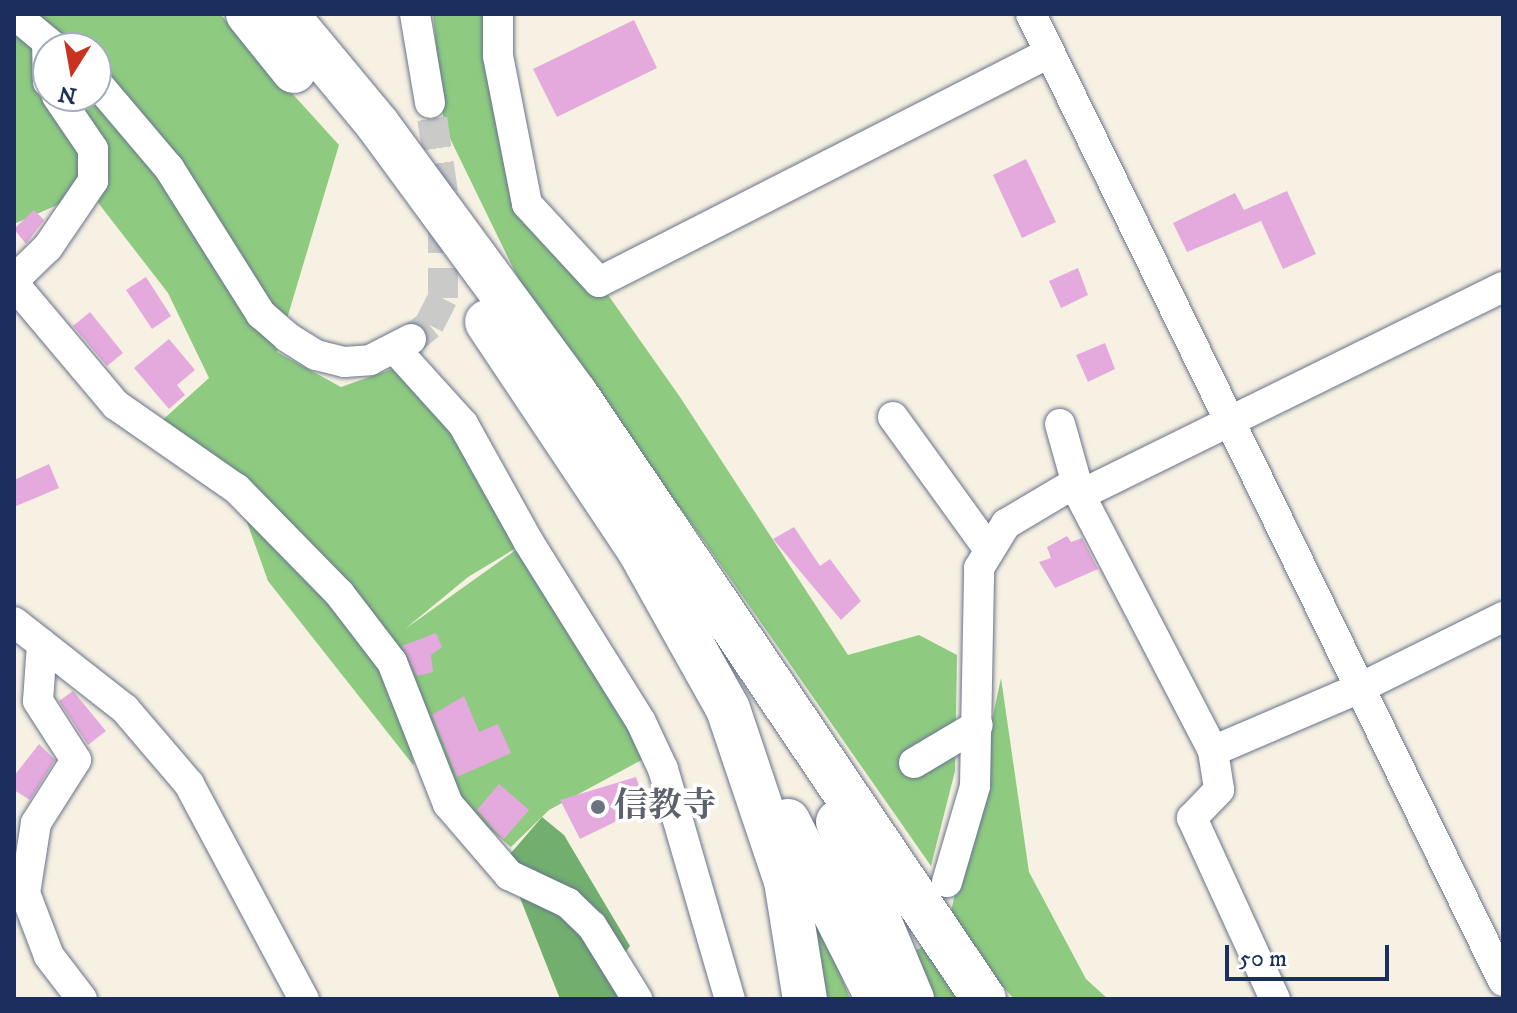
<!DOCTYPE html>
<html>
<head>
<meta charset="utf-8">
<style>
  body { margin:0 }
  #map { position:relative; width:1517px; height:1013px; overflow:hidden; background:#f6f1e2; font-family:"IM FELL DW Pica","Noto Serif JP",serif }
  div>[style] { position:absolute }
  .green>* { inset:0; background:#8ecb81 }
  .forest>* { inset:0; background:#72af6f }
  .building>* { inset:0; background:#e5aadd }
  .minor-tunnel>* { height:30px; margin-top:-15px; transform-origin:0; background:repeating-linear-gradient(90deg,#cacac8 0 30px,transparent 0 45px) }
  .roads { filter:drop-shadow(0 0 2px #68738c) drop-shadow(0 0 2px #68738c) }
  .minor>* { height:30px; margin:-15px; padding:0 15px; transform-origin:15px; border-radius:15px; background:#fff }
  .highway>* { height:44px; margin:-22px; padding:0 22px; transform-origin:22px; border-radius:22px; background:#fff }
  .dots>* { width:22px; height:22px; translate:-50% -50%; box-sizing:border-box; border:4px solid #fff; border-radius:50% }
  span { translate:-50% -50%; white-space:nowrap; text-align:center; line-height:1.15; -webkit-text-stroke:7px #fff; paint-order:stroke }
  .worship-label { font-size:34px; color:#5b616d; font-weight:700 }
  .left { translate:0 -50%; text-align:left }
  .frame { position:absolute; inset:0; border:16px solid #1b2f5e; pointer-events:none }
  .north { position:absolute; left:32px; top:32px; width:80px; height:80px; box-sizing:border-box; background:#fff; border:2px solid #a4acbf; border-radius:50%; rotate:191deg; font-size:22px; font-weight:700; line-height:32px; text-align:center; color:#1b2f5e }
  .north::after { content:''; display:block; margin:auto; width:28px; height:36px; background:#c8321e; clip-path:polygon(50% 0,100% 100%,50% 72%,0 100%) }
  .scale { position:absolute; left:1225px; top:945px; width:164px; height:36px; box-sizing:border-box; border:4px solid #1b2f5e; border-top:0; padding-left:10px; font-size:24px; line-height:28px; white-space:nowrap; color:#1b2f5e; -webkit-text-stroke:6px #fff; paint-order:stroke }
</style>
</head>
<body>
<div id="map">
  <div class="green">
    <div style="clip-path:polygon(evenodd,14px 14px,220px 14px,339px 145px,277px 352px,341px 387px,395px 368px,424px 393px,528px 541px,647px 757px,549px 810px,511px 847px,438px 785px,392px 650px,414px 766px,268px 581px,243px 511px,157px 425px,209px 378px,168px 293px,89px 191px,14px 224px,14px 14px,48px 48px,96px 48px,96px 96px,48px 96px,48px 48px,14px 14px,516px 548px,517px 549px,405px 629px,468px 577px,516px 548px)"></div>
    <div style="clip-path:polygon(433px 14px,495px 14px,515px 163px,680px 397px,848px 655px,919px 635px,957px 655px,955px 771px,931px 866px,704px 541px,534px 311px,444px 126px)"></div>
    <div style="clip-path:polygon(1001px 678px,1029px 872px,1086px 979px,1108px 999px,1014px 999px,982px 963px,951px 912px)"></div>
    <div style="clip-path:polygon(807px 898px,829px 944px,850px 999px,811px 999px)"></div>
    <div style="clip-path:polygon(932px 943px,975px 999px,926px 999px,916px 950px)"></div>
  </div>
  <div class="forest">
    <div style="clip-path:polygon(542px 817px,564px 835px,630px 946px,617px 964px,630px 999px,560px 999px,505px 860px)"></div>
  </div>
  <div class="building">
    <div style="clip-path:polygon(634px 20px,657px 68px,557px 117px,533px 69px)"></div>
    <div style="clip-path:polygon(1026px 159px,1056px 222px,1022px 238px,993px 175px)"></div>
    <div style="clip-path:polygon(1287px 191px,1316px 254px,1283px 269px,1261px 221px,1187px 252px,1173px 223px,1235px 193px,1244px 210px)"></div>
    <div style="clip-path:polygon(34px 210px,44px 220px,26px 244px,14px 229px)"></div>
    <div style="clip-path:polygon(1078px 268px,1088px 295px,1061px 308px,1049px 281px)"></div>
    <div style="clip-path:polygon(146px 277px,171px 316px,152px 329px,126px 290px)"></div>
    <div style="clip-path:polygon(90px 312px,123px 353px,107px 366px,73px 326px)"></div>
    <div style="clip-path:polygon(169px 339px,195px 370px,177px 385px,185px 395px,169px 409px,134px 368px)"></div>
    <div style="clip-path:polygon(1105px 343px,1115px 369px,1088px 382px,1076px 355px)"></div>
    <div style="clip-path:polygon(49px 464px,59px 488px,14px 507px,14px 480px)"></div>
    <div style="clip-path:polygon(794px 527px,820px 566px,830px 559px,861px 601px,841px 620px,773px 539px)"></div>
    <div style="clip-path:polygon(1067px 536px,1071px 542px,1082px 538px,1098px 569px,1055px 588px,1039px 562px,1051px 558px,1047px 547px)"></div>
    <div style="clip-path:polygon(436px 633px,442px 647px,431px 655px,433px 672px,417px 676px,402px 646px)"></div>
    <div style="clip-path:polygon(73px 691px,106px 731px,88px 745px,59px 701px)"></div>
    <div style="clip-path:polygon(464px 696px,479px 732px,498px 724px,511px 753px,457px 777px,432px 715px)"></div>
    <div style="clip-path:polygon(39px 744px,55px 760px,30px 800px,14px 790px,14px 776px)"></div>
    <div style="clip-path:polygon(636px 777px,645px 804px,621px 810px,625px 817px,580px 839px,560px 800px)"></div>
    <div style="clip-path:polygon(499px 784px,529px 810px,503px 840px,477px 810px)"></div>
  </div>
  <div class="minor-tunnel">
    <div style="left:413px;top:338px;width:21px;rotate:-39deg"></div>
    <div style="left:429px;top:325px;width:30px;rotate:-63deg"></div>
    <div style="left:443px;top:298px;width:105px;rotate:-90deg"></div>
    <div style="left:443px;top:193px;width:91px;rotate:-98.2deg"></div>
  </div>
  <div class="roads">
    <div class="minor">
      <div style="left:14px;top:14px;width:53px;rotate:39.7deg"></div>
      <div style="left:415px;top:14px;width:90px;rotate:80.4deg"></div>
      <div style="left:498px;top:14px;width:42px;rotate:90deg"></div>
      <div style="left:498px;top:56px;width:151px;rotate:78.9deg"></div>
      <div style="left:527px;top:204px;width:106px;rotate:47.3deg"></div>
      <div style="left:599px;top:282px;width:505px;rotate:-26.97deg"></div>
      <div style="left:1031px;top:14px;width:1076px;rotate:63.98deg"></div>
      <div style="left:47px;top:42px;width:40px;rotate:88.6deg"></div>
      <div style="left:96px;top:82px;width:113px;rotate:49.7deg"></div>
      <div style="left:169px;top:168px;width:173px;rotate:57.8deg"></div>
      <div style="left:261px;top:314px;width:35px;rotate:41deg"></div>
      <div style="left:287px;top:337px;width:34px;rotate:32deg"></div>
      <div style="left:316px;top:355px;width:29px;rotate:14deg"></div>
      <div style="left:344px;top:362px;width:26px;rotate:-4deg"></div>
      <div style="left:370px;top:360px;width:46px;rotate:-27.1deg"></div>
      <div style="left:14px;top:280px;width:47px;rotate:-44.1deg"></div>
      <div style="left:48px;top:247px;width:80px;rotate:-55.7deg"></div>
      <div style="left:93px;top:181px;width:32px;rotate:-90deg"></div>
      <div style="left:93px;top:149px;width:64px;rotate:-124.2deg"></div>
      <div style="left:14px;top:284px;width:158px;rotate:49.9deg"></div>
      <div style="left:116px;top:405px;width:147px;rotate:34.8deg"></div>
      <div style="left:237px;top:489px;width:146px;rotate:45.6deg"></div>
      <div style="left:339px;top:593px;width:87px;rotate:52.5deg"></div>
      <div style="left:392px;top:662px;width:153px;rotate:68.5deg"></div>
      <div style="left:448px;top:804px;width:94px;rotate:49.3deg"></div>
      <div style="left:509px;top:875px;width:65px;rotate:25.4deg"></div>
      <div style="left:568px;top:903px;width:33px;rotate:44deg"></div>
      <div style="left:592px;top:926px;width:86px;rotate:58.3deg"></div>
      <div style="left:397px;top:351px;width:98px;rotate:47.9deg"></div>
      <div style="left:463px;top:424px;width:134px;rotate:60.9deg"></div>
      <div style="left:528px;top:541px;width:213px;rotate:58deg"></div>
      <div style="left:641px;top:722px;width:52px;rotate:64.9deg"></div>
      <div style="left:663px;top:769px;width:240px;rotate:73.8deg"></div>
      <div style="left:893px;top:417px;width:162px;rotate:54.1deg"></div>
      <div style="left:1060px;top:424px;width:74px;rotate:74.3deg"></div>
      <div style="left:1080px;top:495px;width:288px;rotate:62.5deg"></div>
      <div style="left:1213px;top:751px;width:39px;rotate:81deg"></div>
      <div style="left:1219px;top:790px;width:39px;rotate:134deg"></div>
      <div style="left:1192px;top:818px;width:199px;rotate:65.4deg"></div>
      <div style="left:14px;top:622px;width:141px;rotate:38.1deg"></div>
      <div style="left:125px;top:709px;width:99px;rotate:49.5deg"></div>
      <div style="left:189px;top:784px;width:244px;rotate:61.9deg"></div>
      <div style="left:42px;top:644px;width:57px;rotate:94deg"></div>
      <div style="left:38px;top:701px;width:70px;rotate:57.2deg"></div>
      <div style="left:76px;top:760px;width:75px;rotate:122.4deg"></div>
      <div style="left:36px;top:823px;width:71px;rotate:98.9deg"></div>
      <div style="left:25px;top:893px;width:67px;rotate:69.1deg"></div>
      <div style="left:49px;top:956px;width:54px;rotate:52.5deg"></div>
      <div style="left:1213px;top:751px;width:160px;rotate:-23.2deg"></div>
      <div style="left:1360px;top:688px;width:160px;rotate:-26.4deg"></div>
      <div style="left:914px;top:763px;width:74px;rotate:-30.7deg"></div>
      <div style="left:947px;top:882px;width:100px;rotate:-73.7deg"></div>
      <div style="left:975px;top:786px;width:218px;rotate:-88.9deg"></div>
      <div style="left:979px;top:568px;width:52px;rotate:-58.5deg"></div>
      <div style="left:1006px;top:524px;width:80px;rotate:-30.7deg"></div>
      <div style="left:1075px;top:483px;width:13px;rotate:67deg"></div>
      <div style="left:1080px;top:495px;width:471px;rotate:-26.2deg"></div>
    </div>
    <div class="highway">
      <div style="left:248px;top:14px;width:73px;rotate:51.1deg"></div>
      <div style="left:286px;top:14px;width:144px;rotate:50.3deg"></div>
      <div style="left:378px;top:125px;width:333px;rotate:53.7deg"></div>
      <div style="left:575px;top:393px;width:731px;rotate:55.98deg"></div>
      <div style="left:487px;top:322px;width:272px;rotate:56.3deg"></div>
      <div style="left:638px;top:548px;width:184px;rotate:60.8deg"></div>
      <div style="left:728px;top:709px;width:182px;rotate:71.4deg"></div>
      <div style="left:786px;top:881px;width:120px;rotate:80.9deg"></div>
      <div style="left:788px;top:821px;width:199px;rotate:63.2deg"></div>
      <div style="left:838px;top:822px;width:192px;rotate:67.3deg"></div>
    </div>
  </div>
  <div class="dots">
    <div style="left:598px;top:807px;background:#6b7280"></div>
  </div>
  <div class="worship-label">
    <span class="left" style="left:614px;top:807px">信教寺</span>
  </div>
  <div class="frame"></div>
  <div class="north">N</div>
  <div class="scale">50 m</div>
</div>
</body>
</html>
